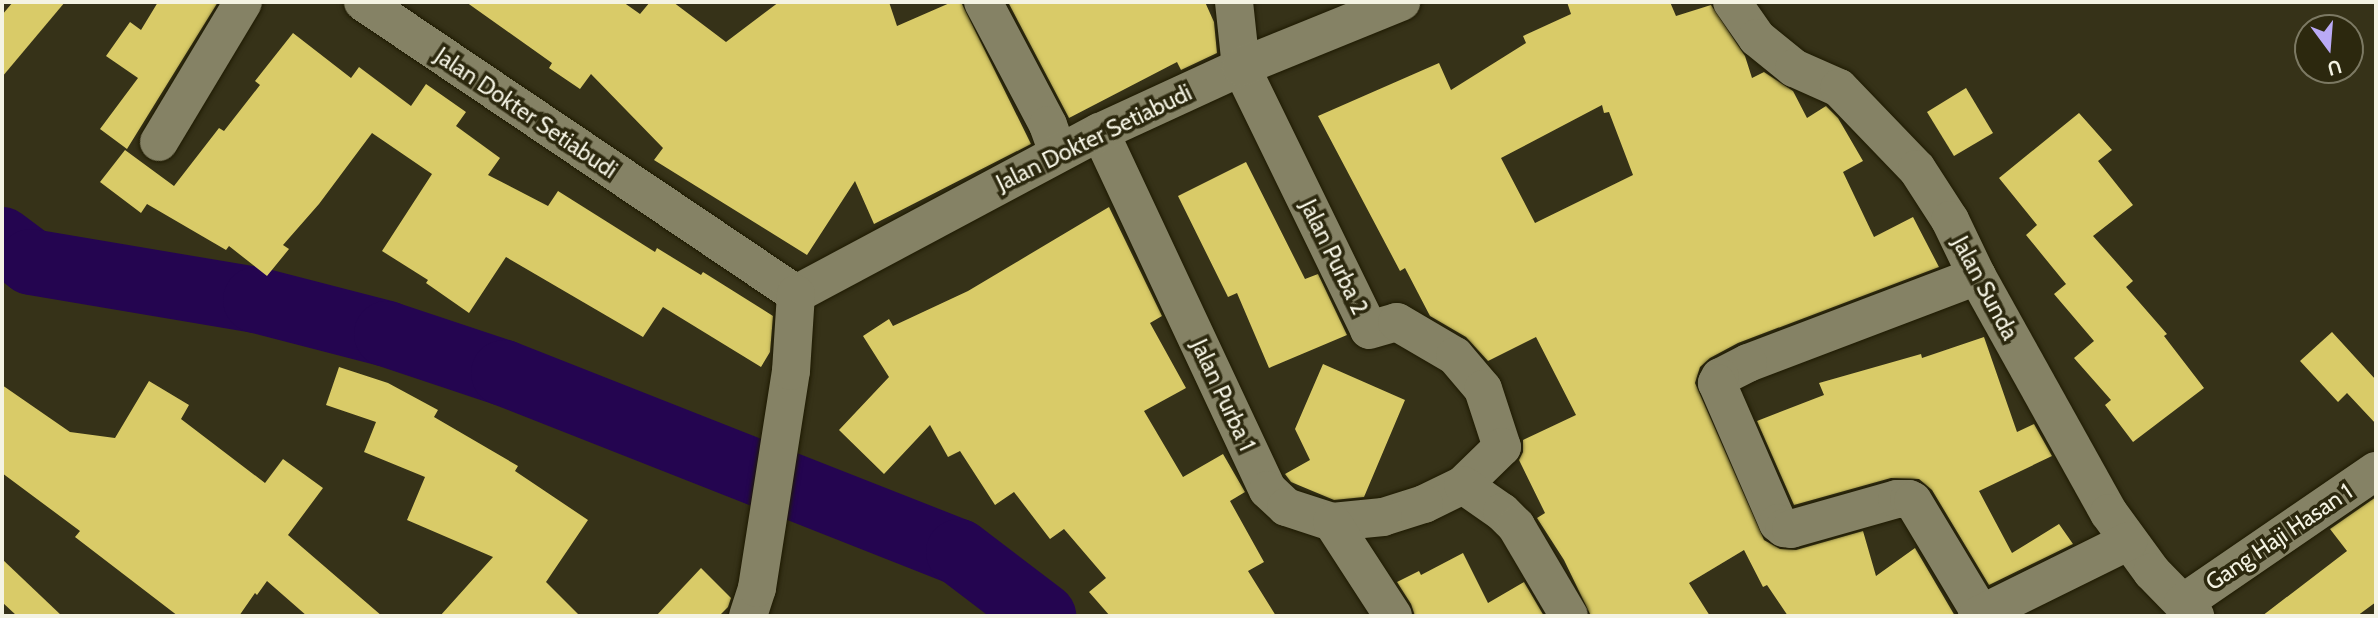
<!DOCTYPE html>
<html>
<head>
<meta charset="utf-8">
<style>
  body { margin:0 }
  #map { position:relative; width:2378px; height:618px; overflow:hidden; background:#363218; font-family:Cabin,sans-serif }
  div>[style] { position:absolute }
  .river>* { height:66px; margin:-33px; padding:0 33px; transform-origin:33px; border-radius:33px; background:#240550 }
  .building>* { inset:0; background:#d9cb68 }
  .roads { filter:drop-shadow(0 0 2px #1e1a02) drop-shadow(0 0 2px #1e1a02) }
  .minor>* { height:38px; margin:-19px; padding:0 19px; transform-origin:19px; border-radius:19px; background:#858265 }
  span { translate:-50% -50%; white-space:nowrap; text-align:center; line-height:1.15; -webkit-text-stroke:7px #2c280e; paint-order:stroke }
  .street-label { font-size:23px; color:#f4f3e3 }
  .frame { position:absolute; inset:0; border:4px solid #f4f3e3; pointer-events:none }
  .north { position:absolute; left:2294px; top:14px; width:70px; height:70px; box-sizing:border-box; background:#2c280e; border:2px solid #7c7963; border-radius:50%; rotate:164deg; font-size:19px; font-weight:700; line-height:28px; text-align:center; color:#f4f3e3 }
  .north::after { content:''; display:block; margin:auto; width:24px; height:32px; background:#baaaf6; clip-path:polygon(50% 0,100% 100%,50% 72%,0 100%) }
</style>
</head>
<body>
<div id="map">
  <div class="river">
    <div style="left:2px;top:240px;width:36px;rotate:37deg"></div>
    <div style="left:31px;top:262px;width:228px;rotate:9.6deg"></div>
    <div style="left:256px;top:300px;width:135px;rotate:14.5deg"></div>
    <div style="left:387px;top:334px;width:123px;rotate:18.4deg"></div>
    <div style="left:504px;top:373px;width:489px;rotate:21.5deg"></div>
    <div style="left:959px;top:552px;width:106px;rotate:37.3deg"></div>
  </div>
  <div class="building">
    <div style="clip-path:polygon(13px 2px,65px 2px,2px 77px,2px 15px)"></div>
    <div style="clip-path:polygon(158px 2px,218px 2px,127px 149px,100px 129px,138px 78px,106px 56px,130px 22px,141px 30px)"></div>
    <div style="clip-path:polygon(466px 2px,623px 2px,640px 14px,650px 2px,673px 2px,726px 42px,779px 2px,889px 2px,897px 26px,952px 2px,961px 2px,1031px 144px,874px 224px,855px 181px,807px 255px,654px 160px,663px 148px,591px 74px,580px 89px,549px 68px,552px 63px)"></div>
    <div style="clip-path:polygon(1008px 2px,1205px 2px,1214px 22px,1217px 53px,1181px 70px,1177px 62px,1069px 118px)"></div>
    <div style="clip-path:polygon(evenodd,1567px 2px,1670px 2px,1676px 16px,1711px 5px,1745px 56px,1752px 78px,1764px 72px,1793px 91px,1807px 118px,1826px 106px,1838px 118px,1863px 161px,1843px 172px,1874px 237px,1913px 217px,1939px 267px,1738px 343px,1710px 358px,1700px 367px,1695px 383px,1764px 540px,1780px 549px,1796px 550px,1863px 531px,1876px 576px,1915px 548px,1955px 616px,1788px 616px,1767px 585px,1763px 587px,1744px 550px,1689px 583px,1710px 616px,1591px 616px,1564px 560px,1537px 518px,1545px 513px,1519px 460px,1523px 452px,1523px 440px,1576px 415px,1536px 337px,1488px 361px,1466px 337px,1430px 316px,1405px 268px,1400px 271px,1318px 116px,1439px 63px,1451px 90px,1526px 43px,1523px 36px,1571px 14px,1567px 2px,1602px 105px,1604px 113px,1609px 112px,1633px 175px,1535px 223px,1501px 158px,1602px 105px)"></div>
    <div style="clip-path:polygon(293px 33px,351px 78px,359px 67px,411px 106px,426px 84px,466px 112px,456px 126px,500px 158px,488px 175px,548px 206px,558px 191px,655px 252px,657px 248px,701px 275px,703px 272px,773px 316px,770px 352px,761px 367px,663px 307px,643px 337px,506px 257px,469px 313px,426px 283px,428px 280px,382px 251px,432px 174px,372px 133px,319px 204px,283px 245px,289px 249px,267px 276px,229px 246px,226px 250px,147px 204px,141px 213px,100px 182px,125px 150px,174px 186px,219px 128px,224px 131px,260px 85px,255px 81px)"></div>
    <div style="clip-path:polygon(1966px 88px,1993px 133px,1954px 156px,1927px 112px)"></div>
    <div style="clip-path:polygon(2079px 113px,2112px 150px,2098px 161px,2133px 205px,2093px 236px,2133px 281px,2126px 287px,2167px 334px,2164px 336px,2204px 388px,2133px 442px,2105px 405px,2111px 400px,2074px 358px,2094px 341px,2054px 294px,2066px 284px,2026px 235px,2037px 225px,1999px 178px)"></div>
    <div style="clip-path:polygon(1246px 162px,1305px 279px,1318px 274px,1347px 335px,1269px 368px,1237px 293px,1228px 297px,1178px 196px)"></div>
    <div style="clip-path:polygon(1109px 207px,1162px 316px,1150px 323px,1186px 388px,1144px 411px,1183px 477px,1223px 454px,1245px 492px,1230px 501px,1264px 562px,1248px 571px,1276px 616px,1110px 616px,1089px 592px,1106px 578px,1064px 529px,1050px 539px,1014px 492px,995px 505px,960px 451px,948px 457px,930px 425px,884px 474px,839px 430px,889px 377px,863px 336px,889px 319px,893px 326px,968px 291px)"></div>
    <div style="clip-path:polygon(2332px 332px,2376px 380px,2376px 424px,2347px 393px,2338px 402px,2300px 361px)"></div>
    <div style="clip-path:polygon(1984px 337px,2017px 432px,2034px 424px,2052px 456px,1979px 491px,2012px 553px,2059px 524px,2073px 544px,1989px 585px,1932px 490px,1919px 479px,1891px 478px,1794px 505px,1757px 421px,1824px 395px,1819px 383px,1921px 354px,1922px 358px)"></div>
    <div style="clip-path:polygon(1323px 364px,1405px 400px,1364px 497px,1334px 500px,1291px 482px,1285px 474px,1310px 460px,1295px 429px)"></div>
    <div style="clip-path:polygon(339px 367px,388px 383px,438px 410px,434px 417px,518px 466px,515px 471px,588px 520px,546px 582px,580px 616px,440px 616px,493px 557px,407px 520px,425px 477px,364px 452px,376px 422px,326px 405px)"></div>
    <div style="clip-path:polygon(149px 381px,189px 405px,181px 419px,265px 483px,283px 459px,323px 488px,288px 535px,382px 616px,307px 616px,267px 581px,257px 595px,255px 593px,239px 616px,178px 616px,75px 537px,80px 531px,2px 473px,2px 385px,70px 432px,115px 438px)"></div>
    <div style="clip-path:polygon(2376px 497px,2376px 602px,2357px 616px,2262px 616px,2347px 551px,2330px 529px)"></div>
    <div style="clip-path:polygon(1463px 553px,1488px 603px,1524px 582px,1544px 616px,1415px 616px,1411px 604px,1397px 582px,1419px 571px,1421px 575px)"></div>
    <div style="clip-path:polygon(2px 559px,62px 616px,17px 616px,2px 602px)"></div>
    <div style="clip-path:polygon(701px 568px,731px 598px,728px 607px,719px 616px,656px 616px)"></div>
  </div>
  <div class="roads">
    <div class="minor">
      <div style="left:363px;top:2px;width:522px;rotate:33.99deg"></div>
      <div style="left:983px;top:2px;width:139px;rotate:62.1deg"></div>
      <div style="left:1048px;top:125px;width:30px;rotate:70deg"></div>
      <div style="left:1234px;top:2px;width:65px;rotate:83.9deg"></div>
      <div style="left:1241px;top:67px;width:292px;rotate:64deg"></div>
      <div style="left:1369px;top:330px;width:29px;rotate:-16deg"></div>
      <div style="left:1397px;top:322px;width:67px;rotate:30.4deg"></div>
      <div style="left:1455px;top:356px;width:43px;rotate:49.7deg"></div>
      <div style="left:1483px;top:389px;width:61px;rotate:71.9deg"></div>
      <div style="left:1502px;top:447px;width:54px;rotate:135.7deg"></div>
      <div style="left:1463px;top:485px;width:43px;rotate:154deg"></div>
      <div style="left:1424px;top:504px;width:43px;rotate:162.4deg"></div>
      <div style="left:1383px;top:517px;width:51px;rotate:174.4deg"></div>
      <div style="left:1732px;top:2px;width:44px;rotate:55.2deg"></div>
      <div style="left:1757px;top:38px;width:48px;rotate:39deg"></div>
      <div style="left:1794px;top:68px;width:49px;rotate:24deg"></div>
      <div style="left:1839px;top:88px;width:112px;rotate:46.1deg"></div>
      <div style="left:1917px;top:169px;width:61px;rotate:57.1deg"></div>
      <div style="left:1950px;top:220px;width:62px;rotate:64.3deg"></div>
      <div style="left:1977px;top:276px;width:271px;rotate:60.9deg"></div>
      <div style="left:2109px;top:513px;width:73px;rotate:53.9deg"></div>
      <div style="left:2152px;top:572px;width:62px;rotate:45.7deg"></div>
      <div style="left:1100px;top:132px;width:395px;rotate:64.9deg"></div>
      <div style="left:1268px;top:490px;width:25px;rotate:43deg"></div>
      <div style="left:1286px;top:507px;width:48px;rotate:18.1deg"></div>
      <div style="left:1332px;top:522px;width:112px;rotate:57deg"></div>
      <div style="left:159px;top:142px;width:163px;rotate:-59deg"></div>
      <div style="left:1977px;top:276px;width:245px;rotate:159.2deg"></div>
      <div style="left:1748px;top:363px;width:31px;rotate:153deg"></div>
      <div style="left:1720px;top:377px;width:7px;rotate:117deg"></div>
      <div style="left:1717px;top:383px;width:153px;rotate:66.5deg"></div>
      <div style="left:1778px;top:523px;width:8px;rotate:40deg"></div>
      <div style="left:1784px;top:528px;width:7px;rotate:8deg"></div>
      <div style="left:1791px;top:529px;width:110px;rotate:-15.8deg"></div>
      <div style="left:1897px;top:499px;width:12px"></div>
      <div style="left:1909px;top:499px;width:4px;rotate:27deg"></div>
      <div style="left:1913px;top:501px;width:132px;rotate:59deg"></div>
      <div style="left:796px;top:294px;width:344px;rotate:-28.1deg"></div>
      <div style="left:1100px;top:132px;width:155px;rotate:-24.7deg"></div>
      <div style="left:1241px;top:67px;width:173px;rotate:-22.1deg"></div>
      <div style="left:1463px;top:485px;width:47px;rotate:34.7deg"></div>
      <div style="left:1502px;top:512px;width:20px;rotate:45deg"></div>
      <div style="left:1516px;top:526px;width:104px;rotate:59.5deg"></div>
      <div style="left:2183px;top:603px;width:234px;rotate:-34.4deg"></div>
      <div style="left:748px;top:616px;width:29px;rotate:-72deg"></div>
      <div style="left:757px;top:588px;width:220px;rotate:-81.1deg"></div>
      <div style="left:791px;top:371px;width:77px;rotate:-86.3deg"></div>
      <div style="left:1977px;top:616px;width:169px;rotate:-26.3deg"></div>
    </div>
  </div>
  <div class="street-label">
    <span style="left:526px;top:113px;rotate:34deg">Jalan Dokter Setiabudi</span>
    <span style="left:1094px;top:138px;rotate:-26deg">Jalan Dokter Setiabudi</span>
    <span style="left:1334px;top:257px;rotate:64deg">Jalan Purba 2</span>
    <span style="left:1985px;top:288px;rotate:62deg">Jalan Sunda</span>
    <span style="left:1223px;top:395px;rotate:65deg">Jalan Purba 1</span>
    <span style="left:2279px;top:537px;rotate:-34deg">Gang Haji Hasan 1</span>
  </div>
  <div class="frame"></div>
  <div class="north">U</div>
</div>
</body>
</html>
